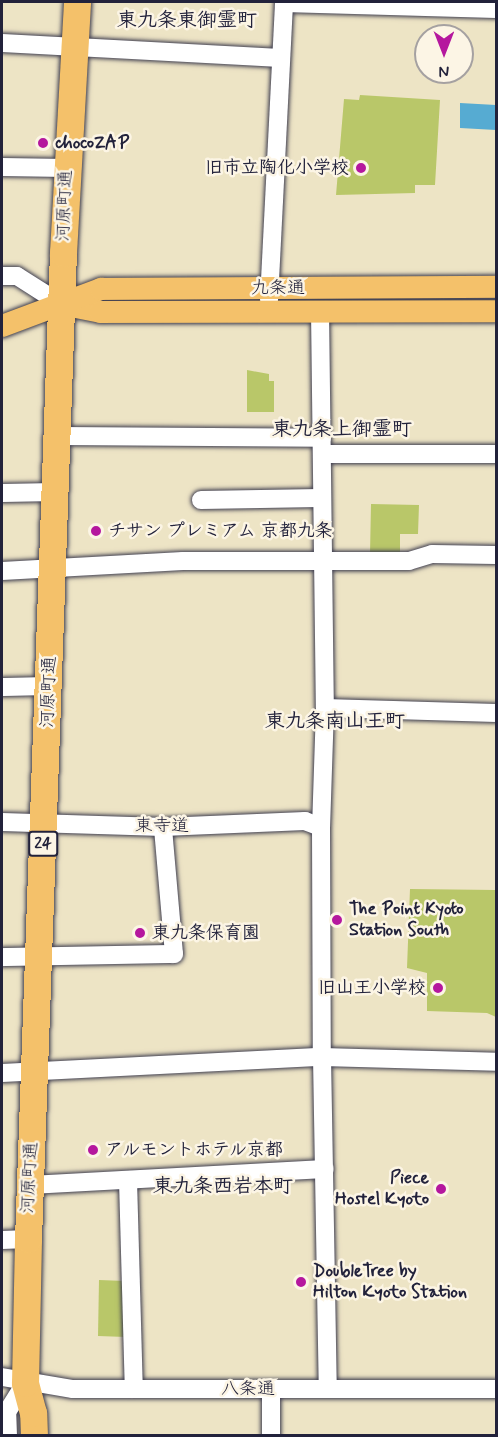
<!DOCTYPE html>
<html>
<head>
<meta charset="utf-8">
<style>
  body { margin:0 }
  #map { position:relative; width:498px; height:1437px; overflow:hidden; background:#ede4c5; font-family:Mynerve,"Klee One",sans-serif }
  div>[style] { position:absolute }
  .green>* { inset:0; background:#b9c769 }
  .water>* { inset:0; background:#56abd2 }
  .roads { filter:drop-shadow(0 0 2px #403f50) drop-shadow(0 0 2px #403f50) }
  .minor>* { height:18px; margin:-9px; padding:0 9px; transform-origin:9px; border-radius:9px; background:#fff }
  .major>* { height:22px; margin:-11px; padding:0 11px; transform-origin:11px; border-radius:11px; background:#f4c16a }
  .highway>* { height:27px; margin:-13.5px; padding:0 13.5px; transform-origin:13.5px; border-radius:13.5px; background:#f4c16a }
  .dots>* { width:16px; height:16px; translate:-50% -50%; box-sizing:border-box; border:3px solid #fcf5e5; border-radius:50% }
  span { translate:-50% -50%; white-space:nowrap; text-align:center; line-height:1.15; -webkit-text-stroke:5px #fcf5e5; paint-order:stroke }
  .shield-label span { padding:2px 4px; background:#fcf5e5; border:2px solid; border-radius:4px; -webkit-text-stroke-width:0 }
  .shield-label { font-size:16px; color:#22223b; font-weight:700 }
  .poi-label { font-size:18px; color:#22223b; font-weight:700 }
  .left { translate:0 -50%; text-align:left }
  .right { translate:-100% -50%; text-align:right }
  .street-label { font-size:18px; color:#22223b }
  .neighbourhood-label { font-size:20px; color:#22223b; font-weight:700 }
  .frame { position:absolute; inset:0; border:3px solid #22223b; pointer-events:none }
  .north { position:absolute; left:414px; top:24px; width:60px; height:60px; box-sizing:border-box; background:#fcf5e5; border:2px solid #a5a1a1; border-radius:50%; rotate:180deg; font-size:16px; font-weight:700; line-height:24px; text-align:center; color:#22223b }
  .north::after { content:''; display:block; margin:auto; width:21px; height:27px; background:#b5179e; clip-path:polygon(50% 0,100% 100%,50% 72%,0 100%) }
</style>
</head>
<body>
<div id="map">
  <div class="green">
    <div style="clip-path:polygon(360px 95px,440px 100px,435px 185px,415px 185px,415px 193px,336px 195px,344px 99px,359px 100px)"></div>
    <div style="clip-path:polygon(247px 370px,269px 374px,269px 381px,274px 381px,274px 412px,247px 412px)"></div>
    <div style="clip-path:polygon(371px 504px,419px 505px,418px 534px,400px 534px,400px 555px,370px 554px)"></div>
    <div style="clip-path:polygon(410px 889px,496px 890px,496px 1017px,487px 1013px,427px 1011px,427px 973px,407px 968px)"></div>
    <div style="clip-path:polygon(99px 1280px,125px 1281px,126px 1337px,98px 1336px)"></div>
  </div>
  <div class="water">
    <div style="clip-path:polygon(460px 103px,496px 105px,496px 130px,460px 128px)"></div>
  </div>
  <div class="roads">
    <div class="minor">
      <div style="left:284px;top:3px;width:212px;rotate:1.6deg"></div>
      <div style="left:2px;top:43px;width:279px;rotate:3.1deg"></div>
      <div style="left:2px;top:167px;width:65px;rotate:0.9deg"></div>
      <div style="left:2px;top:276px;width:15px"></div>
      <div style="left:17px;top:276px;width:52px;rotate:32.5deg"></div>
      <div style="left:269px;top:300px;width:298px;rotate:-87.1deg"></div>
      <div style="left:320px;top:310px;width:398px;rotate:89.3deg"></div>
      <div style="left:325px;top:708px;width:119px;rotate:91.9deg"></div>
      <div style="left:321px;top:827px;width:230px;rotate:89.8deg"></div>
      <div style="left:322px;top:1057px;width:332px;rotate:89deg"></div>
      <div style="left:59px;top:436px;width:263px;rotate:0.4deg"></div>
      <div style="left:322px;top:454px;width:174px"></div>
      <div style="left:2px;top:493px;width:54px;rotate:-1.1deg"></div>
      <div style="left:201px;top:500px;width:119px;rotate:-1deg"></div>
      <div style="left:2px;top:571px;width:181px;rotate:-3.2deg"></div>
      <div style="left:183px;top:561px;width:226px"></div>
      <div style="left:409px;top:561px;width:24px;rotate:-17deg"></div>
      <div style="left:432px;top:554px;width:64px;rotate:0.9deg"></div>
      <div style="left:2px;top:687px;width:48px;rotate:-1.2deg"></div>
      <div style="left:325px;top:708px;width:171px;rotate:1.7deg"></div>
      <div style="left:2px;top:822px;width:161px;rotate:1.8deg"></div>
      <div style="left:163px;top:827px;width:142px;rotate:-2.4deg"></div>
      <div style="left:305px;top:821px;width:17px;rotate:21deg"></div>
      <div style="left:2px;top:957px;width:172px;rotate:-1deg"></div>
      <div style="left:174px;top:954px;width:127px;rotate:-95deg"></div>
      <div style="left:2px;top:1073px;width:320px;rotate:-2.9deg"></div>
      <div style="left:322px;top:1057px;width:174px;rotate:1.6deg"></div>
      <div style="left:128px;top:1180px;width:209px;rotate:88.4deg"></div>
      <div style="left:30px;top:1185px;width:295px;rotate:-3.1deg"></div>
      <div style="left:2px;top:1240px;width:26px;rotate:-2deg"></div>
      <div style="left:2px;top:1377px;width:72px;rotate:9.6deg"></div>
      <div style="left:73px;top:1389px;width:423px"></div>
      <div style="left:8px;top:1436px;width:24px;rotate:-92deg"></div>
      <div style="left:7px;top:1412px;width:34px;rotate:-58deg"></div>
      <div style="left:271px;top:1436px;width:47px;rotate:-90deg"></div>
    </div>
    <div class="major">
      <div style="left:61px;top:304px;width:41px;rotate:11.3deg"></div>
      <div style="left:101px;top:312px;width:395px;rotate:-0.1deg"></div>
      <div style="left:2px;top:326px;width:106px;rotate:-20.5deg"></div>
      <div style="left:101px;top:289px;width:395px;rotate:-0.3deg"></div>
    </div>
    <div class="highway">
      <div style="left:34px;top:1436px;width:23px;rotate:-92deg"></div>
      <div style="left:33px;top:1413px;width:31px;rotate:-105deg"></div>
      <div style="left:25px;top:1383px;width:144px;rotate:-88.8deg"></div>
      <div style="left:28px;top:1239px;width:987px;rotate:-87.97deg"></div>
      <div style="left:63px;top:253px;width:251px;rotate:-86.8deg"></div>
    </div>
  </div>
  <div class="dots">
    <div style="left:43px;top:143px;background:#b5179e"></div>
    <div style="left:361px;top:168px;background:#b5179e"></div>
    <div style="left:96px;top:531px;background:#b5179e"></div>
    <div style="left:337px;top:920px;background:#b5179e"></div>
    <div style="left:140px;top:933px;background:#b5179e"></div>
    <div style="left:438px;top:988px;background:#b5179e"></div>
    <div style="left:93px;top:1150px;background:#b5179e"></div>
    <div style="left:441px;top:1189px;background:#b5179e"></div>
    <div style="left:301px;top:1282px;background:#b5179e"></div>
  </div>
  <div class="shield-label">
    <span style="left:43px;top:844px">24</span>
  </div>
  <div class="poi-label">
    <span class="left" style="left:55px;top:143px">chocoZAP</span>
    <span class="right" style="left:349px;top:168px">旧市立陶化小学校</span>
    <span class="left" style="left:108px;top:531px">チサン プレミアム 京都九条</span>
    <span class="left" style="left:349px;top:920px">The Point Kyoto<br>Station South</span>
    <span class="left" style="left:152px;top:933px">東九条保育園</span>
    <span class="right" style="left:426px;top:988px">旧山王小学校</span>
    <span class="left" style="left:105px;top:1150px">アルモントホテル京都</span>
    <span class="right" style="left:429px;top:1189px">Piece<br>Hostel Kyoto</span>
    <span class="left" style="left:313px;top:1282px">DoubleTree by<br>Hilton Kyoto Station</span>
  </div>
  <div class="street-label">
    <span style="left:65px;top:206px;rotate:-88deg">河原町通</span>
    <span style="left:278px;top:288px">九条通</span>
    <span style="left:49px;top:692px;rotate:-88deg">河原町通</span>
    <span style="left:162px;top:826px">東寺道</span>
    <span style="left:30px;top:1178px;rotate:-87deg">河原町通</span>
    <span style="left:248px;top:1389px">八条通</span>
  </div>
  <div class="neighbourhood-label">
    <span style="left:187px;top:20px">東九条東御霊町</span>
    <span style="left:342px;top:429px">東九条上御霊町</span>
    <span style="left:335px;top:721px">東九条南山王町</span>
    <span style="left:223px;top:1186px">東九条西岩本町</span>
  </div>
  <div class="frame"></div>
  <div class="north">N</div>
</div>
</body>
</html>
